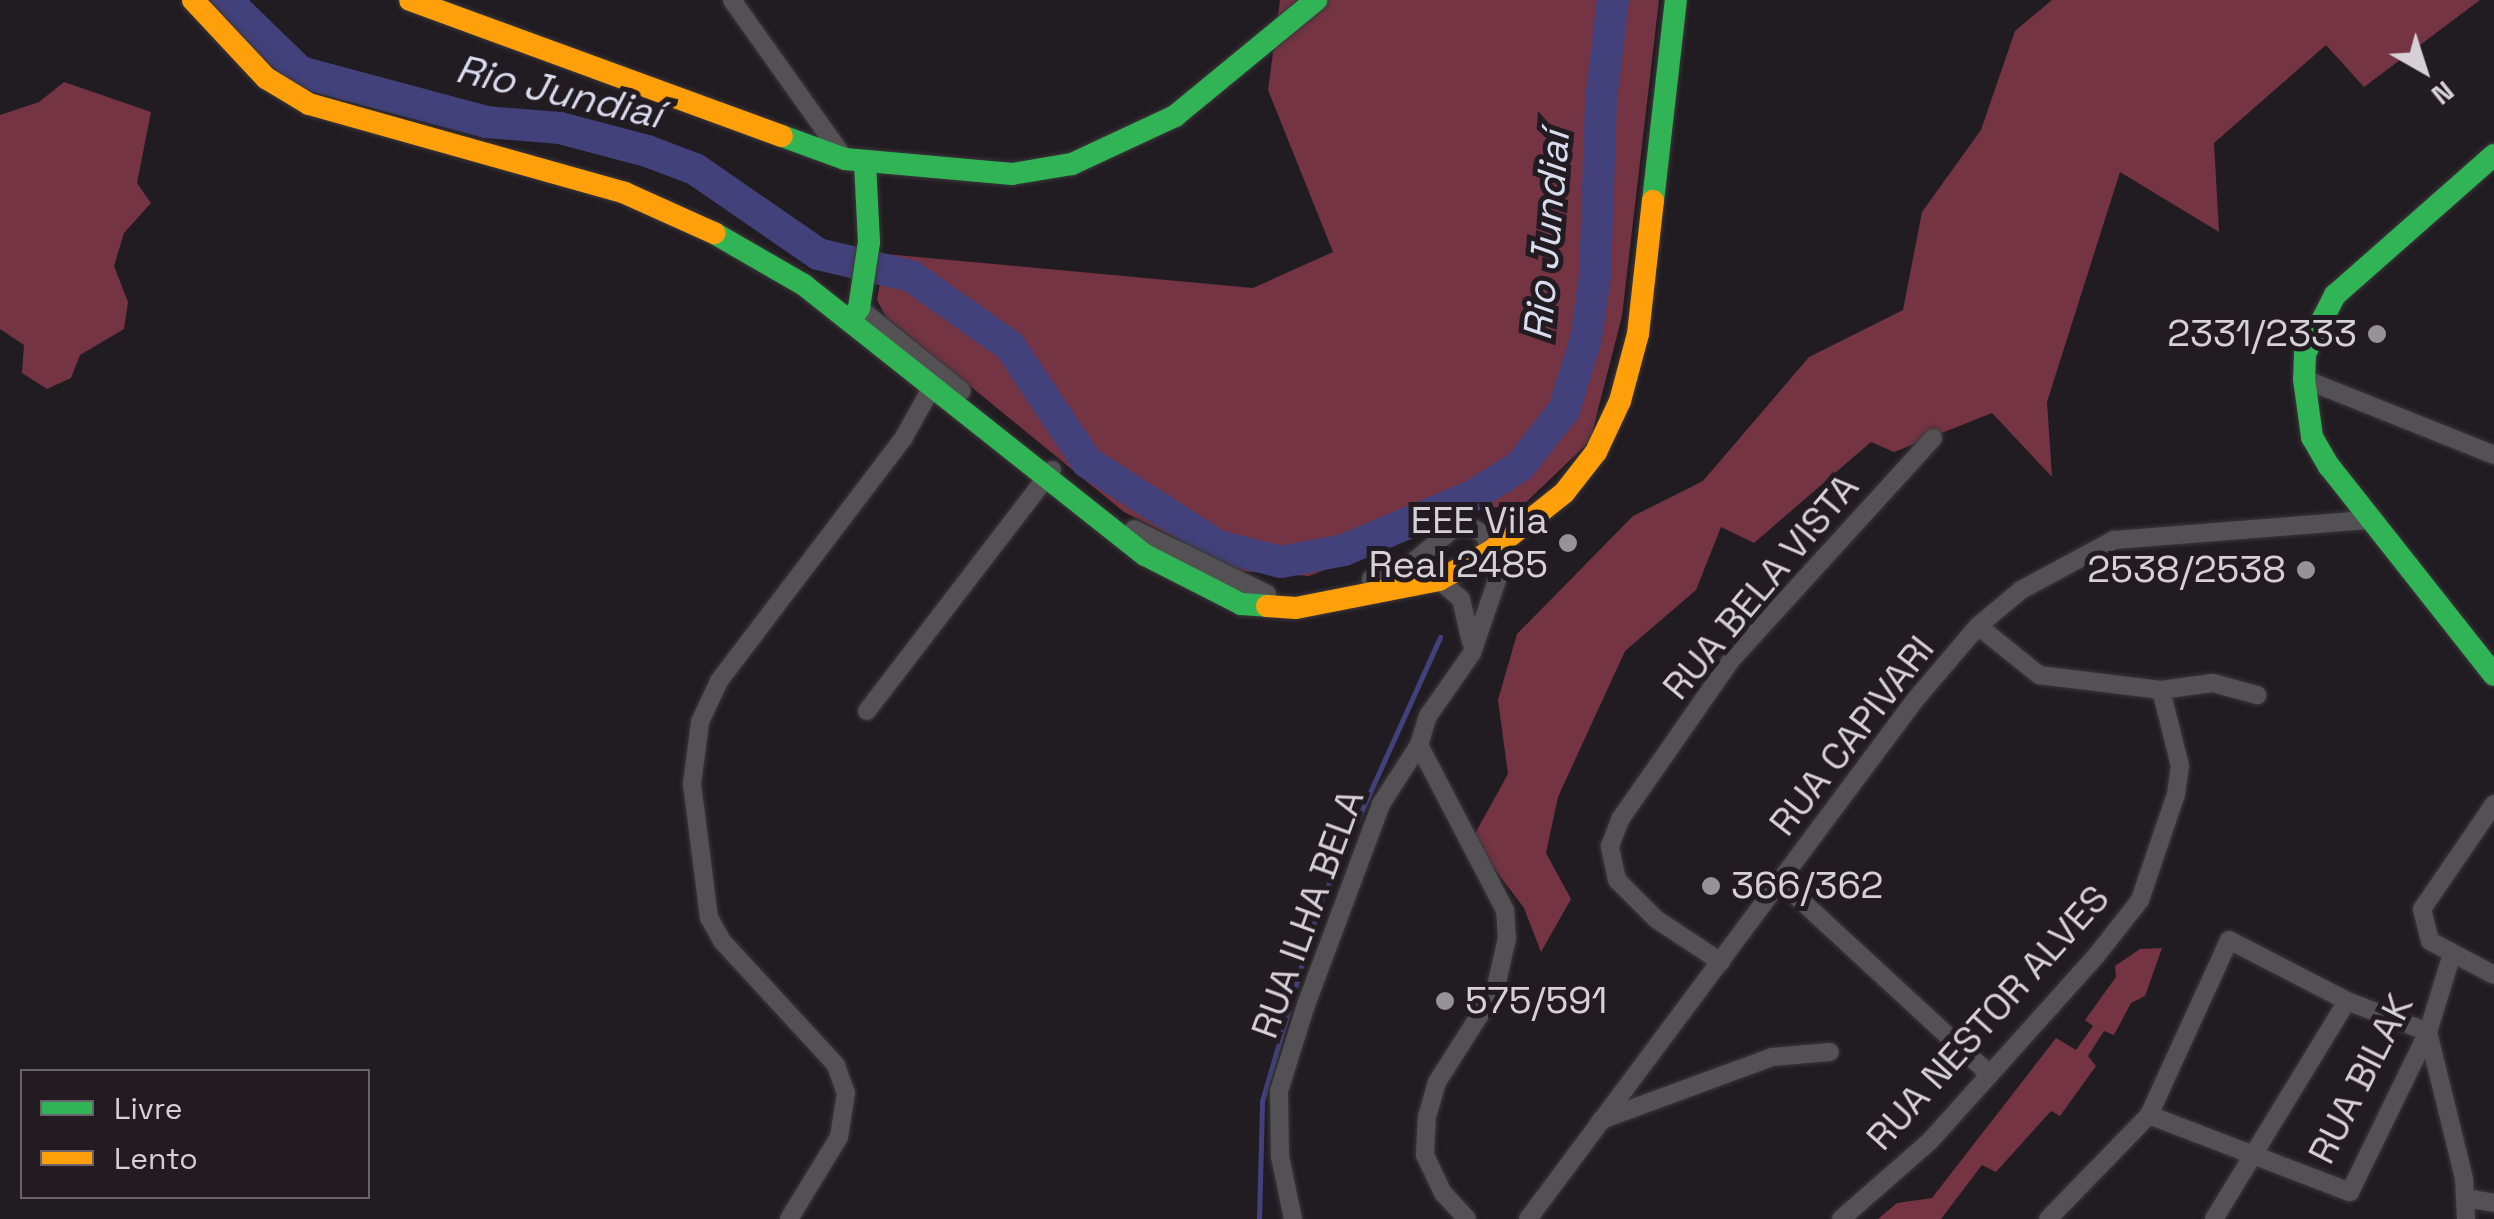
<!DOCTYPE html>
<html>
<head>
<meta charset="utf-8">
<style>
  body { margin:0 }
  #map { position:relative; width:2494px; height:1219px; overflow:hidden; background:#211c21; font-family:"Space Grotesk",sans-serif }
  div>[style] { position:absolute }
  .forest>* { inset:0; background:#743444 }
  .stream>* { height:5px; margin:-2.5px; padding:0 2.5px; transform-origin:2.5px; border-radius:2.5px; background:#43417b }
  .river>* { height:32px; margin:-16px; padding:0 16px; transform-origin:16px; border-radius:16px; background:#43417b }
  .roads { filter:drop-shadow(0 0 2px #3b373b) drop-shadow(0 0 2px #3b373b) }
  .street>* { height:18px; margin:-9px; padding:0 9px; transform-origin:9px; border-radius:9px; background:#545154 }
  .fast>* { height:22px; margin:-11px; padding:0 11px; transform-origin:11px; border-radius:11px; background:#30b455 }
  .slow>* { height:22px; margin:-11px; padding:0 11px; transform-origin:11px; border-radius:11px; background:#ff9f0a }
  .dots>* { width:28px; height:28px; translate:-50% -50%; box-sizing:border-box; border:5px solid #221b22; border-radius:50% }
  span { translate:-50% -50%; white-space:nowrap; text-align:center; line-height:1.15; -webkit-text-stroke:10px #221b22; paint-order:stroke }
  .poi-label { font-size:38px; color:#d6d1d6 }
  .right { translate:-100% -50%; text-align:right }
  .left { translate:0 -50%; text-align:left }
  .street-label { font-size:38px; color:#d6d1d6 }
  .water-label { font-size:40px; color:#d9dbee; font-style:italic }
  .legend { position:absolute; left:20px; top:1069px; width:350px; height:130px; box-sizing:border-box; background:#221b22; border:2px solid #6a646a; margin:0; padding:12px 18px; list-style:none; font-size:30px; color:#d6d1d6 }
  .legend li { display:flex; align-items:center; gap:20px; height:50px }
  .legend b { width:50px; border:2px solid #6a646a }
  .north { position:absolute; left:2374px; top:20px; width:100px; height:100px; -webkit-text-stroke:8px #221b22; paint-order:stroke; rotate:141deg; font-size:28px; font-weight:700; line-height:40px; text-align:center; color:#d6d1d6 }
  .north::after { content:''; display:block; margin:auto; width:35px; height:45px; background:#d6d1d6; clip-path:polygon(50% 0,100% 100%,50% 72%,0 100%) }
</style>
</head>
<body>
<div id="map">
  <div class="forest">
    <div style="clip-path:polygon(1280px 0,1659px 0,1622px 316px,1590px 441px,1520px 508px,1481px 507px,1309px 576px,1241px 571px,1124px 512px,886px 317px,877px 300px,885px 254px,1253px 288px,1333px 252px,1268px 90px)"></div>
    <div style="clip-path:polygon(2052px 0,2480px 0,2364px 87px,2326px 45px,2214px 143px,2219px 232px,2120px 172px,2047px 402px,2052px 477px,1992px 413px,1894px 452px,1871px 442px,1754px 543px,1721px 527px,1696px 590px,1625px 651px,1558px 797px,1546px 853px,1571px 899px,1541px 952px,1524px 908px,1472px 839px,1508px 774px,1498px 700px,1517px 634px,1633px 516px,1703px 481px,1809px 357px,1903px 310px,1922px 212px,1981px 130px,2015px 31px)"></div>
    <div style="clip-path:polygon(64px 82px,151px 112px,137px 183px,151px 203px,124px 233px,114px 266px,128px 302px,124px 329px,80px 355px,71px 378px,47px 389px,22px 373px,24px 345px,0 329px,0 115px,39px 102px)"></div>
    <div style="clip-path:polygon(2162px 948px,2145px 996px,2131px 1003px,2114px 1035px,2104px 1031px,2088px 1056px,2096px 1066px,2060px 1116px,2051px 1111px,1996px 1172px,1982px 1165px,1941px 1219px,1878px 1219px,1897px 1203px,1932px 1198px,2056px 1038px,2076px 1050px,2093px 1026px,2085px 1020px,2116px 977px,2115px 966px,2140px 949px)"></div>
  </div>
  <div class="stream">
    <div style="left:1510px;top:489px;width:25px;rotate:-67deg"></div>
    <div style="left:1259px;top:1219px;width:118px;rotate:-88.5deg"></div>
    <div style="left:1262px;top:1101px;width:206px;rotate:-73.7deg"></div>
    <div style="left:1320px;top:903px;width:292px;rotate:-65.7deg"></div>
  </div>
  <div class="river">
    <div style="left:226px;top:0;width:103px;rotate:44.2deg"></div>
    <div style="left:300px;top:72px;width:193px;rotate:15deg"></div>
    <div style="left:486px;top:122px;width:74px;rotate:4.6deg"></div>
    <div style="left:560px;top:128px;width:90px;rotate:14.8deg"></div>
    <div style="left:647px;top:151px;width:51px;rotate:20.6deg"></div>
    <div style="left:695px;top:169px;width:150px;rotate:34.6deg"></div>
    <div style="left:818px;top:254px;width:96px;rotate:13.3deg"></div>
    <div style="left:911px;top:276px;width:121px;rotate:35.3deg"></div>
    <div style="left:1010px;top:346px;width:139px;rotate:56.4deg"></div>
    <div style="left:1087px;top:462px;width:156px;rotate:32.7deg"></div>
    <div style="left:1218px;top:546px;width:65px;rotate:14.3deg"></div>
    <div style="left:1281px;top:562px;width:64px;rotate:-10.8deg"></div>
    <div style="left:1344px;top:550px;width:141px;rotate:-22.9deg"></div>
    <div style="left:1474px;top:495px;width:54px;rotate:-32.2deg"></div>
    <div style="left:1520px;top:466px;width:71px;rotate:-51.8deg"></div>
    <div style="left:1564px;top:410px;width:74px;rotate:-72.8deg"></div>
    <div style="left:1586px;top:339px;width:65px;rotate:-82deg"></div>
    <div style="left:1595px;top:275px;width:175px;rotate:-88deg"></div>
    <div style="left:1601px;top:100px;width:101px;rotate:-83.2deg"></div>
  </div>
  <div class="roads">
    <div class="street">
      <div style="left:732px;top:0;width:190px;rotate:54.6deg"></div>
      <div style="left:859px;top:308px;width:132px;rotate:38.9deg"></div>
      <div style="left:2304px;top:379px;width:205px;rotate:21.8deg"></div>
      <div style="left:1134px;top:529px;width:148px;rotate:26deg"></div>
      <div style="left:1439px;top:580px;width:29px;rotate:41deg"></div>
      <div style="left:1461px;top:599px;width:44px;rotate:76.9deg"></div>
      <div style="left:2161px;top:690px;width:52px;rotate:-7.7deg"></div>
      <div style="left:2213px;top:683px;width:46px;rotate:15.3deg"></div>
      <div style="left:867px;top:711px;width:304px;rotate:-52.5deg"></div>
      <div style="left:1419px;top:745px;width:186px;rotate:62.5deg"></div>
      <div style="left:1505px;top:910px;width:28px;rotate:86deg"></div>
      <div style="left:1507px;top:938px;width:54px;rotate:102.8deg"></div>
      <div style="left:1495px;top:991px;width:108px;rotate:122.5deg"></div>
      <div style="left:1437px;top:1082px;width:35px;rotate:106deg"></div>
      <div style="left:1427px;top:1116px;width:39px;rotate:93deg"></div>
      <div style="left:1425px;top:1155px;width:42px;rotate:64.7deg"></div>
      <div style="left:1443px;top:1193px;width:35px;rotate:47deg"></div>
      <div style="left:2494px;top:804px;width:127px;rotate:124.4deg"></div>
      <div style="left:2422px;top:909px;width:33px;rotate:76deg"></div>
      <div style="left:2430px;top:941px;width:72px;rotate:28deg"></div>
      <div style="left:1781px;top:882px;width:284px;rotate:42.7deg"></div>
      <div style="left:1721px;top:962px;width:78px;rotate:-146.5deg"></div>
      <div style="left:1656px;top:919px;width:55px;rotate:-135deg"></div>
      <div style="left:1617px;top:880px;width:35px;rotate:-102deg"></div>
      <div style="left:1610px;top:846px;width:30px;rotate:-69deg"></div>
      <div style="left:1621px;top:818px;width:194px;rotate:-55.1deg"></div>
      <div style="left:1732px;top:659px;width:299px;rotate:-47.7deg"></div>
      <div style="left:2149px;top:1115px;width:215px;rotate:21deg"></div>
      <div style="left:2350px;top:1192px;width:178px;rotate:-64deg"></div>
      <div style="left:2428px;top:1032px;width:82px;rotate:-72.9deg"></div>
      <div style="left:1601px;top:1120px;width:182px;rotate:-20.2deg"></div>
      <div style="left:1772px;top:1057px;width:58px;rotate:-4.9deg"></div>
      <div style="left:2466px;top:1198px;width:28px;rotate:10deg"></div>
      <div style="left:789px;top:1219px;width:96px;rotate:-58.6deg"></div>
      <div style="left:839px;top:1137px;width:45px;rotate:-81deg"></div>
      <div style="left:846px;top:1093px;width:30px;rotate:-110deg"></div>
      <div style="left:836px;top:1065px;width:168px;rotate:-132.6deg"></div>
      <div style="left:722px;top:941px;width:26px;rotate:-119deg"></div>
      <div style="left:709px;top:918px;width:135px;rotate:-97.2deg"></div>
      <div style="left:692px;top:784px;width:63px;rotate:-82.6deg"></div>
      <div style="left:700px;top:722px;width:45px;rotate:-65.1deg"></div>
      <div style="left:719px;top:681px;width:306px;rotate:-52.8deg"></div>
      <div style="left:904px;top:437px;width:65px;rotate:-60.7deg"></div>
      <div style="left:1293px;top:1219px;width:64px;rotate:-101.7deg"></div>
      <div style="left:1280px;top:1156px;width:65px;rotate:-90.9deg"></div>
      <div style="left:1279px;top:1091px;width:90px;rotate:-72.6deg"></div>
      <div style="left:1306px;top:1005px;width:215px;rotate:-69.5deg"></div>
      <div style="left:1381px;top:804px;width:70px;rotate:-57.2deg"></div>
      <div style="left:1419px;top:745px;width:30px;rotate:-73deg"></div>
      <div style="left:1428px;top:716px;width:77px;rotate:-55.1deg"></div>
      <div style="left:1472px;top:653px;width:80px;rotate:-71.1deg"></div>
      <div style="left:1498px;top:577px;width:44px;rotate:-107.2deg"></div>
      <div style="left:1485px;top:535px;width:14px;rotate:-150deg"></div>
      <div style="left:1473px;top:528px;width:19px;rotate:180deg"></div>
      <div style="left:1454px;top:528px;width:55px;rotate:140.2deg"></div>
      <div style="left:1412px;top:563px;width:44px;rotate:158.7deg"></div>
      <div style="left:1528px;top:1219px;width:647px;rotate:-53.29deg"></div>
      <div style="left:1915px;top:700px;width:97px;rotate:-49.6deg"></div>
      <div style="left:1978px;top:626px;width:56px;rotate:-39.9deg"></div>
      <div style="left:2021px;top:590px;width:106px;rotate:-28.3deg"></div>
      <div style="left:2114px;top:540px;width:255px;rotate:-4.5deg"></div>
      <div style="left:1841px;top:1219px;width:118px;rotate:-41.2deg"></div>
      <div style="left:1930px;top:1141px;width:249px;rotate:-48.1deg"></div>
      <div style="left:2096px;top:956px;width:71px;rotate:-51.8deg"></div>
      <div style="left:2140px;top:900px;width:112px;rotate:-71.2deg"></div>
      <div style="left:2176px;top:794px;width:28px;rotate:-82deg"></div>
      <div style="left:2180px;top:766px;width:78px;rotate:-104deg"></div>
      <div style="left:2161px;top:690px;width:123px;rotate:-173deg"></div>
      <div style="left:2039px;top:675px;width:78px;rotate:-141.2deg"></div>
      <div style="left:2048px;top:1219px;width:145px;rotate:-45.8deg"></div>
      <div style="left:2149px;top:1115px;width:192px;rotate:-65.4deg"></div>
      <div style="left:2229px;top:940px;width:133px;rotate:27.3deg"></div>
      <div style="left:2347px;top:1001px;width:87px;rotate:20.9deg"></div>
      <div style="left:2428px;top:1032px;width:151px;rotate:76.2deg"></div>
      <div style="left:2464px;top:1179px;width:40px;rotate:87.1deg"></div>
      <div style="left:2214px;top:1219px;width:255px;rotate:-58.6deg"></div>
    </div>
    <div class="fast">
      <div style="left:782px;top:136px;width:67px;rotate:20.1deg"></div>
      <div style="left:845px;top:159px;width:168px;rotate:5.1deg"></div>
      <div style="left:1012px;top:174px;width:61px;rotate:-9.5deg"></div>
      <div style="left:1072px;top:164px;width:114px;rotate:-25deg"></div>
      <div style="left:1175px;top:116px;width:183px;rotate:-39.4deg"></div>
      <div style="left:2494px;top:155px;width:212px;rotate:138.6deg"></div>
      <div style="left:2335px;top:295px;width:66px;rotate:117deg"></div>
      <div style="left:2305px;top:354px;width:25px;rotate:92deg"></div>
      <div style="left:2304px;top:379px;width:59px;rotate:82.1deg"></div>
      <div style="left:2312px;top:437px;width:34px;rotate:60deg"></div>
      <div style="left:2329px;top:466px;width:266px;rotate:51.7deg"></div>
      <div style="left:1653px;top:201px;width:202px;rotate:-83.5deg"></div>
      <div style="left:714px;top:233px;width:104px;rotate:30deg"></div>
      <div style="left:804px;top:285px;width:435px;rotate:38.4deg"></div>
      <div style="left:1145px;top:555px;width:108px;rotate:27deg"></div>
      <div style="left:1241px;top:604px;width:26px;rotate:4deg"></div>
      <div style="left:850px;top:320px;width:15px;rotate:-53deg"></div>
      <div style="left:859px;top:308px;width:67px;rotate:-81.4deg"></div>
      <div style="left:869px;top:242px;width:78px;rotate:-92.9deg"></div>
    </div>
    <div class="slow">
      <div style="left:193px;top:0;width:107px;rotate:46.9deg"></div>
      <div style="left:266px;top:78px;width:50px;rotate:31.2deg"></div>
      <div style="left:309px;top:104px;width:328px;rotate:15.7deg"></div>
      <div style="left:625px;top:193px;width:98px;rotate:24.2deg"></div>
      <div style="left:410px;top:0;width:396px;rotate:20.1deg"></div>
      <div style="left:1267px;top:606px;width:29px;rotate:4deg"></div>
      <div style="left:1296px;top:608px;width:146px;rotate:-11.1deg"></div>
      <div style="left:1439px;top:580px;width:60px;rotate:-29.1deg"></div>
      <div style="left:1491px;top:551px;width:93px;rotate:-38.5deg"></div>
      <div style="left:1564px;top:493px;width:52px;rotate:-52deg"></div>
      <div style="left:1596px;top:452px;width:56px;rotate:-64.8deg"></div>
      <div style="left:1620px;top:401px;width:69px;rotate:-75deg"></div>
      <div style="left:1638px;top:334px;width:134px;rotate:-83.6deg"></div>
    </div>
  </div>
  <div class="dots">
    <div style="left:2377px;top:334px;background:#979297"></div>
    <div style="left:1568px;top:543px;background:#979297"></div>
    <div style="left:2306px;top:570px;background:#979297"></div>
    <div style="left:1711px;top:886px;background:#979297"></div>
    <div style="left:1445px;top:1001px;background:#979297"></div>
  </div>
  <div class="poi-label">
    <span class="right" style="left:2357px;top:334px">2331/2333</span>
    <span class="right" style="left:1548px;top:543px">EEE Vila<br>Real 2485</span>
    <span class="right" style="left:2286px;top:570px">2538/2538</span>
    <span class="left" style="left:1731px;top:886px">366/362</span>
    <span class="left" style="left:1465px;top:1001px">575/591</span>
  </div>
  <div class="street-label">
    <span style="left:1761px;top:587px;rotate:-50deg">RUA BELA VISTA</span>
    <span style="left:1852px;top:736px;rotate:-52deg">RUA CAPIVARI</span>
    <span style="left:1308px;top:914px;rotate:-70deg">RUA ILHA BELA</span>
    <span style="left:1988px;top:1018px;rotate:-48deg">RUA NESTOR ALVES</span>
    <span style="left:2361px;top:1079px;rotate:-63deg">RUA BILAK</span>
  </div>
  <div class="water-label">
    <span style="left:559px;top:92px;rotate:13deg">Rio Jundiaí</span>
    <span style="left:1547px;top:236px;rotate:-85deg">Rio Jundiaí</span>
  </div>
  <ul class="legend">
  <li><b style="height:12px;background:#30b455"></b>Livre</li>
  <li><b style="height:12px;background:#ff9f0a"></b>Lento</li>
  </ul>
  <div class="north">N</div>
</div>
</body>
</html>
